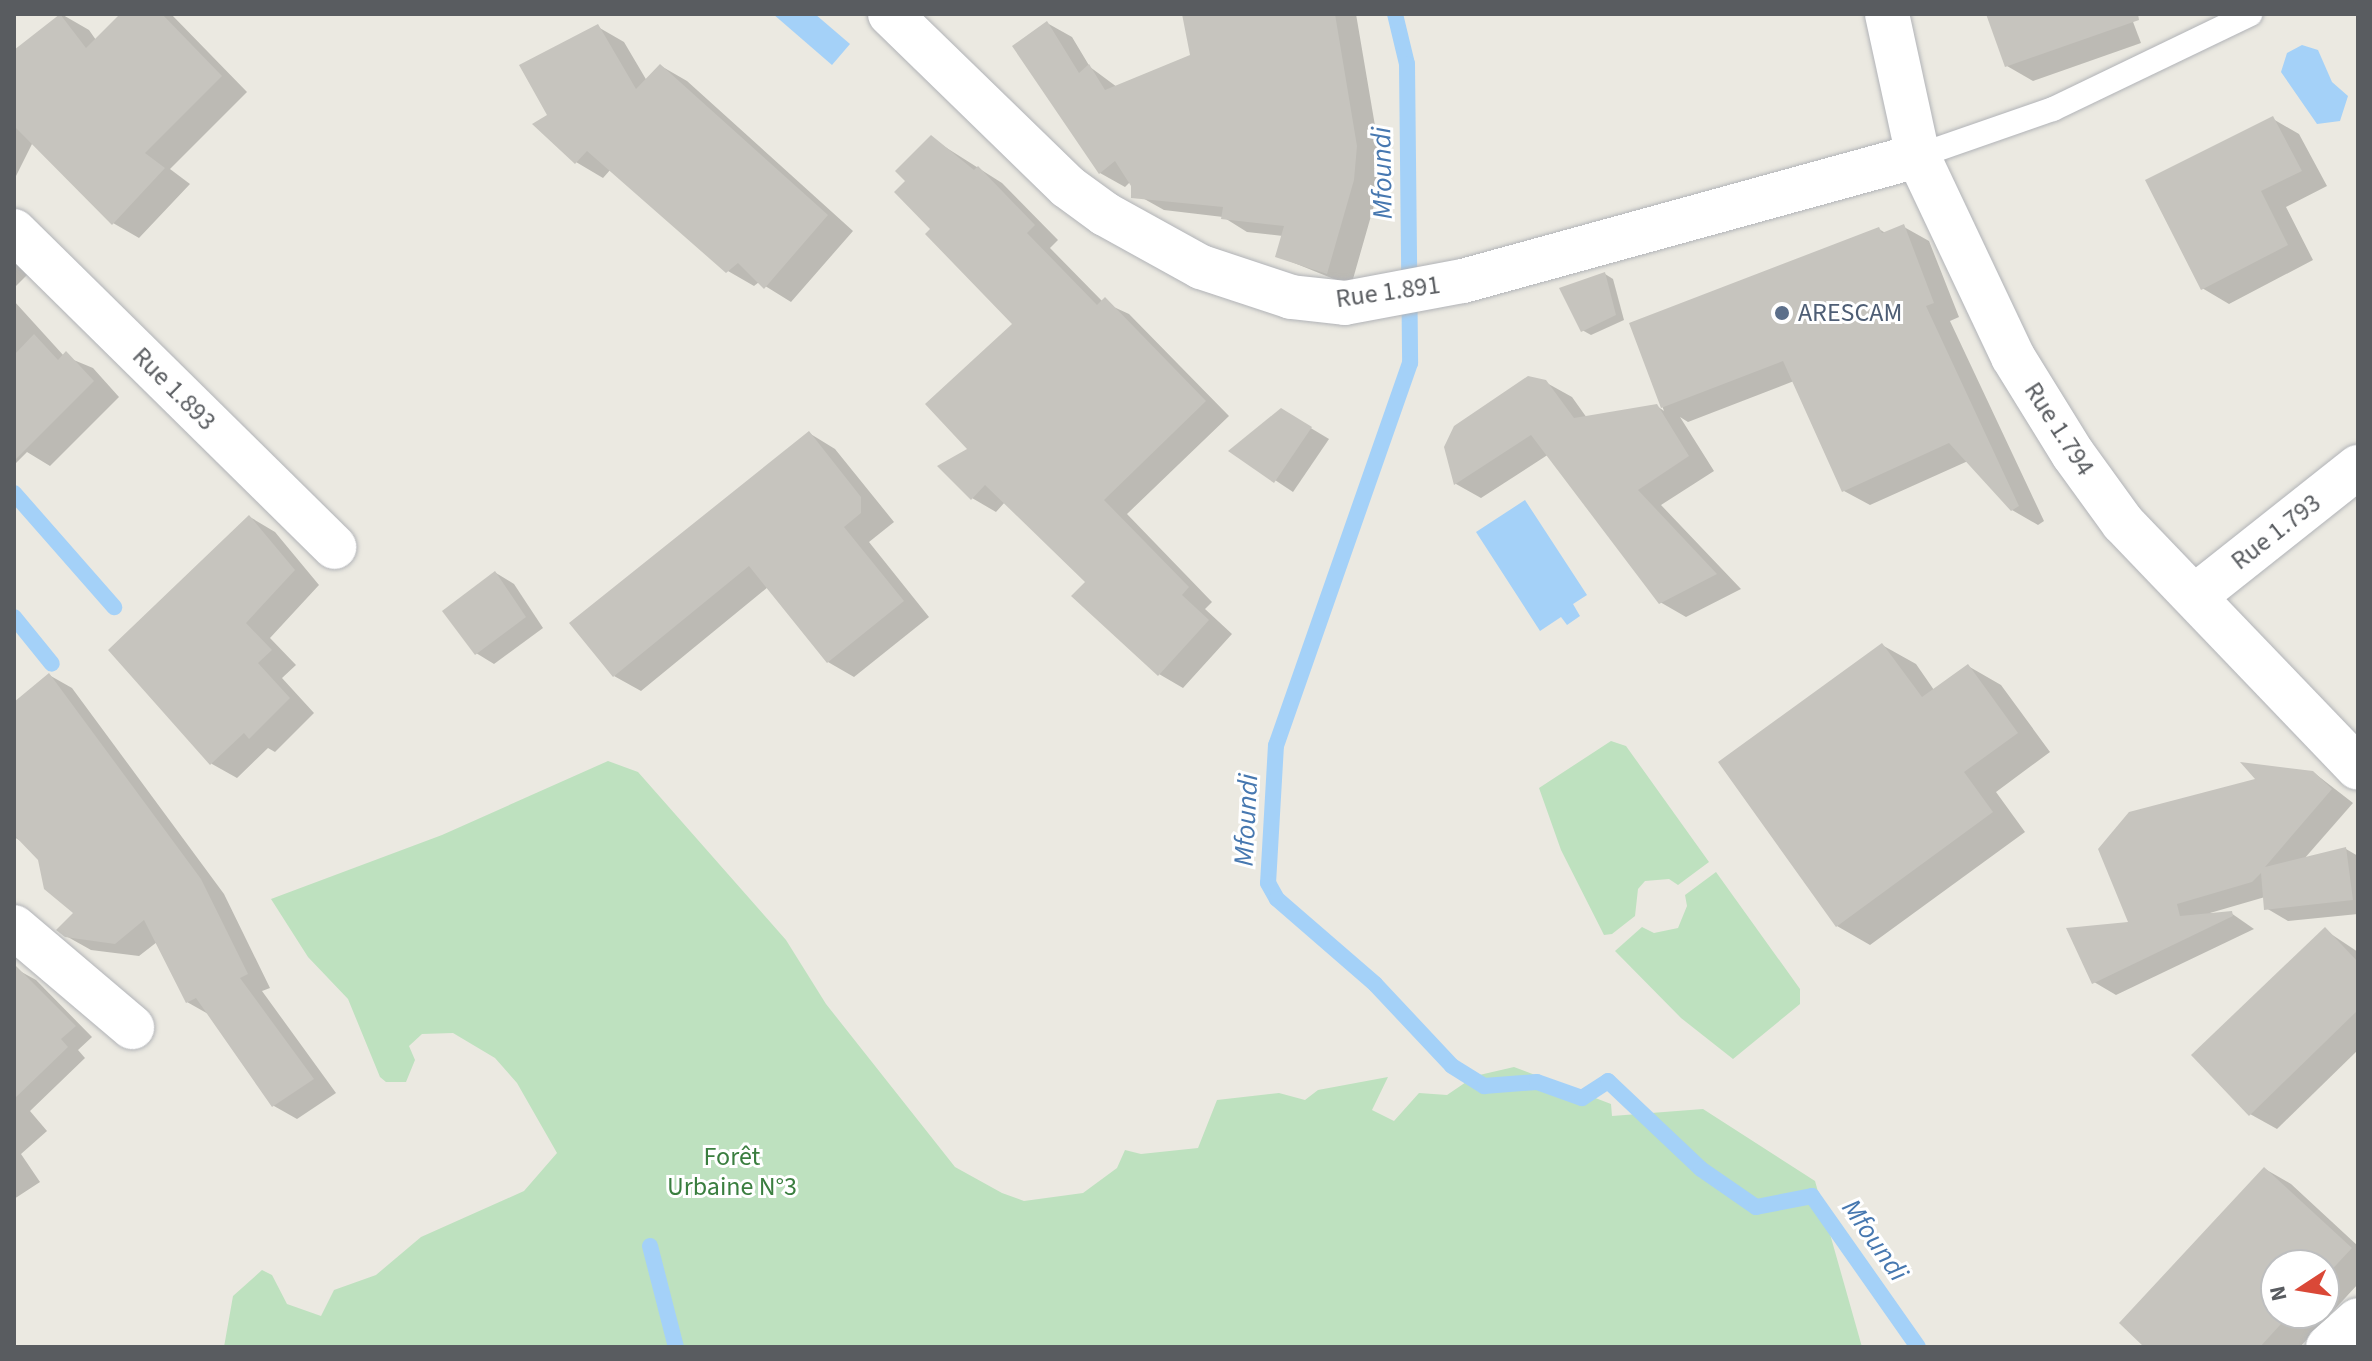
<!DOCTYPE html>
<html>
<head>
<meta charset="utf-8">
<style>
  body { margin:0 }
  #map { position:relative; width:2372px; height:1361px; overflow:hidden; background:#ebe9e1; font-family:"Source Sans 3",sans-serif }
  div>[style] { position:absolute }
  .green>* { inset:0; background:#bee1bf }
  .water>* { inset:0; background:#a4d1f8 }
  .shadow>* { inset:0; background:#0003 }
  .stream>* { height:16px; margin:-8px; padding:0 8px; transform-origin:8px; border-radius:8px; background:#a4d1f8 }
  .building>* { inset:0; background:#c6c4be }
  .roads { filter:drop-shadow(0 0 2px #b1b3b7) drop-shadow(0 0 2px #b1b3b7) }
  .service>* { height:24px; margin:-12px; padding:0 12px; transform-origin:12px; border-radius:12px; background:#fff }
  .minor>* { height:44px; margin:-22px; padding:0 22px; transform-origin:22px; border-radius:22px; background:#fff }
  .tertiary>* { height:44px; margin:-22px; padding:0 22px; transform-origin:22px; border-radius:22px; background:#fff }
  .dots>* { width:22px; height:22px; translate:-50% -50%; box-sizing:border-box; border:4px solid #fff; border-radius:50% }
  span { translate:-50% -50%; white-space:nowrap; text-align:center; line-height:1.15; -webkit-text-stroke:6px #fff; paint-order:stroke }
  .street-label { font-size:26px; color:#595c60 }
  .service-label { font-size:26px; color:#4e5e75 }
  .left { translate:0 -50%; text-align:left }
  .park-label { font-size:26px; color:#3a7e3f }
  .water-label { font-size:28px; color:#4778b0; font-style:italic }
  .frame { position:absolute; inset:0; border:16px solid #595c60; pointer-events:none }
  .north { position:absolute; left:2260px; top:1249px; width:80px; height:80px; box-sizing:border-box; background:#fff; border:2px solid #bdbebf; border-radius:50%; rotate:258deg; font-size:22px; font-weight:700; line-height:32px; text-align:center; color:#595c60 }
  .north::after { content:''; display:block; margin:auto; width:28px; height:36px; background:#da4837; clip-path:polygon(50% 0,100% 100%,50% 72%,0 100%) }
</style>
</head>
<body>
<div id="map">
  <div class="green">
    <div style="clip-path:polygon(1611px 741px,1626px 746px,1709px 862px,1678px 885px,1669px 879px,1645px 881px,1638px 889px,1635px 916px,1612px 934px,1604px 935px,1561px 850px,1539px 788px)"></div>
    <div style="clip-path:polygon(608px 761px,638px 772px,786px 940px,826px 1004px,955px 1167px,1002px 1193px,1024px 1201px,1083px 1193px,1117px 1168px,1125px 1150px,1141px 1154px,1198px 1148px,1217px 1100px,1279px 1093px,1305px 1100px,1318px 1090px,1388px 1077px,1372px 1110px,1394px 1121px,1419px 1093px,1447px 1095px,1475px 1076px,1514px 1067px,1611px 1104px,1612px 1116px,1703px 1109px,1815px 1181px,1862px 1347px,224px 1347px,233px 1296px,262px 1270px,272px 1275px,287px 1304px,321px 1316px,334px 1290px,376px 1275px,421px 1237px,524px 1191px,557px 1153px,517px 1083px,495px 1058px,453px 1033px,422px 1034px,409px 1046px,415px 1060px,406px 1082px,386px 1082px,380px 1077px,348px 999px,308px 957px,271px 899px,442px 835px)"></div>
    <div style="clip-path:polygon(1716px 872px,1800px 989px,1800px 1004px,1733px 1059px,1681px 1018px,1615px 951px,1642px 927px,1654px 933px,1678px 928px,1687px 906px,1685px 895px)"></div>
  </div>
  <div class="water">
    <div style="clip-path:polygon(773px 14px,815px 14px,850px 44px,832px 65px)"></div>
    <div style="clip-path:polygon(2302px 45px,2318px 50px,2332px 82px,2348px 96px,2340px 121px,2317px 124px,2281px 72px,2287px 53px)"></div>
    <div style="clip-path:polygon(1525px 500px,1587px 595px,1573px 604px,1580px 616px,1567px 625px,1561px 617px,1540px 631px,1476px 532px)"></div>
  </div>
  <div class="shadow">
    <div style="clip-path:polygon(123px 14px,171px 14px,247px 92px,170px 169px,190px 184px,139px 238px,113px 223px,33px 142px,14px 180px,14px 52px,63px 15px,89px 30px,96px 40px)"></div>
    <div style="clip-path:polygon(1184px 14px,1356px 14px,1381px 161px,1377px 195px,1351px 286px,1277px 256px,1283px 236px,1247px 232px,1223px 217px,1164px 210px,1139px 196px,1130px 182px,1125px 187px,1100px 173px,1047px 23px,1072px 37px,1090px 67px,1117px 87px,1192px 56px)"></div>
    <div style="clip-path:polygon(1988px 14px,2130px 14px,2141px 43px,2033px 81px,2007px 66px)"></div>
    <div style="clip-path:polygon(598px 27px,624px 42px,647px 81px,661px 66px,687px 81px,853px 231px,791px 302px,759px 282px,754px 286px,728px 271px,611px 169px,603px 178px,576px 162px,549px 116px)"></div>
    <div style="clip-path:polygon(2273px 119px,2299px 134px,2327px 186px,2286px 207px,2313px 260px,2229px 304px,2202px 288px)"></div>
    <div style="clip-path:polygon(931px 138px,1002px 183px,1058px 240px,1050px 248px,1103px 302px,1129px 314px,1229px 416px,1127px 514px,1212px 602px,1205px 609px,1232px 634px,1183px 688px,1159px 674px,1087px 582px,1005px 502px,996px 512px,972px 498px,970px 449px,1015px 324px,932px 230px,908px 182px)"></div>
    <div style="clip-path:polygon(1904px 227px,1929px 241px,1959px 317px,1950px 321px,2044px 521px,2038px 525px,2012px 510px,1968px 461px,1870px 505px,1844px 491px,1794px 381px,1688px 422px,1680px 417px,1714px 471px,1661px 505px,1741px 589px,1686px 617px,1660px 602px,1549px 454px,1481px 498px,1456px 484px,1446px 447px,1545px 382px,1572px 397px,1587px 418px,1657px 406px,1664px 411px,1631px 324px,1879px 229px,1887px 234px)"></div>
    <div style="clip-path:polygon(14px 261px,27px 275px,14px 288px)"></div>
    <div style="clip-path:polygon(1605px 274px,1613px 279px,1624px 320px,1591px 335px,1582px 330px)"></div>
    <div style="clip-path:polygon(14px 301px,64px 356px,93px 368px,119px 397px,50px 466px,27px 452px,14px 465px)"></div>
    <div style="clip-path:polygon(1299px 421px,1329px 439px,1293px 492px,1231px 451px)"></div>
    <div style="clip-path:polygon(809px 433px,835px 449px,894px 522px,869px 542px,929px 617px,854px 677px,828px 662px,768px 587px,641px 691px,614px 676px)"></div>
    <div style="clip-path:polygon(250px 517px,275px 532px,319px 585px,270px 638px,296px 665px,282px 678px,314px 713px,275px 752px,268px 748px,237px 778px,212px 764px,110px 650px)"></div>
    <div style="clip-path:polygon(496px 573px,514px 584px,543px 628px,494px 664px,476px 653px)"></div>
    <div style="clip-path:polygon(1882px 645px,1916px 664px,1934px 690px,1968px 666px,2001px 685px,2050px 752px,1996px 792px,2025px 832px,1870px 945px,1837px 926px)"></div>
    <div style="clip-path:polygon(49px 675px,72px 688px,224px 894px,270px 988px,262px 991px,336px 1093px,297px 1119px,274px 1106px,210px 1015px,187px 1002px,157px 942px,139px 956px,91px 950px,66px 936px,76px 913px,31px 847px,14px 837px,14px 704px)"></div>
    <div style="clip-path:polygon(2313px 772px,2353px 803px,2304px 859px,2346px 849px,2358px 856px,2358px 914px,2288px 921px,2266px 908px,2265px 897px,2210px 913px,2231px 913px,2254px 929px,2116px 995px,2094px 982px,2131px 923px)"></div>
    <div style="clip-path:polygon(2325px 930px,2358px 952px,2358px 1050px,2277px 1129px,2250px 1114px)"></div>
    <div style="clip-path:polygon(18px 970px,36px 980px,92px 1037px,78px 1050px,85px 1058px,30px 1111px,47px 1131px,21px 1154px,40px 1182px,14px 1199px)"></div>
    <div style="clip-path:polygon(evenodd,2265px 1169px,2291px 1184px,2358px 1246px,2358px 1284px,2300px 1347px,2147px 1347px,2265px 1169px,2276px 1265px,2324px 1265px,2324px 1313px,2276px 1313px,2276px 1265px)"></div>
  </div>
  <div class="stream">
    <div style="left:1395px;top:14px;width:51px;rotate:76.5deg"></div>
    <div style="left:1407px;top:64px;width:299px;rotate:89.4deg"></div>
    <div style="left:1410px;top:363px;width:405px;rotate:109.3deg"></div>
    <div style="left:1276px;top:745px;width:138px;rotate:93.3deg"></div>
    <div style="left:1268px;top:883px;width:18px;rotate:61deg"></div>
    <div style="left:1277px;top:899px;width:130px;rotate:40.9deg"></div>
    <div style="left:1375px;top:984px;width:112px;rotate:46.8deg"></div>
    <div style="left:1452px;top:1066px;width:38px;rotate:32deg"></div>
    <div style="left:1484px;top:1086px;width:53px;rotate:-4.3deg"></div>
    <div style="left:1537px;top:1082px;width:48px;rotate:19.6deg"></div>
    <div style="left:1582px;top:1098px;width:31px;rotate:-33deg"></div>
    <div style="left:1608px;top:1081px;width:128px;rotate:43.4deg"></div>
    <div style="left:1701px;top:1169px;width:67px;rotate:34.6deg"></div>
    <div style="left:1756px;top:1207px;width:57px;rotate:-11.1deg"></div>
    <div style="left:1812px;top:1196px;width:184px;rotate:54.9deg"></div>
    <div style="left:14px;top:493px;width:152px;rotate:48.7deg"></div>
    <div style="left:14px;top:617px;width:60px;rotate:51deg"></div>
    <div style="left:650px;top:1246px;width:104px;rotate:75.6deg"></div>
  </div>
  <div class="building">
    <div style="clip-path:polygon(60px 14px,86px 48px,120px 14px,162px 14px,222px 76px,145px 153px,165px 168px,112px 225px,14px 126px,14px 50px)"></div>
    <div style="clip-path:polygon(1182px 14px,1335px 14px,1357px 146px,1354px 180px,1327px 274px,1275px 257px,1284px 226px,1221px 219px,1223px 207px,1131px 198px,1131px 186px,1115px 161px,1099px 174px,1012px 46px,1047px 21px,1079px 73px,1089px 64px,1105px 90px,1190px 55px)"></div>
    <div style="clip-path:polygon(1986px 14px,2138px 14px,2139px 20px,2005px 67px)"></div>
    <div style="clip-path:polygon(598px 24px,636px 89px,660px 64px,828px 215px,764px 289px,738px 263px,726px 273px,587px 151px,575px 164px,532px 124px,547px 115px,519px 65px)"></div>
    <div style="clip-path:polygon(2273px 116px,2302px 171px,2261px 191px,2288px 245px,2201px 290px,2145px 180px)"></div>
    <div style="clip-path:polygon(931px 135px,974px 170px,978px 166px,1035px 225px,1027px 233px,1097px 305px,1105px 297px,1206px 401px,1104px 500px,1189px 587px,1182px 595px,1209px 620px,1158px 676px,1071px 596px,1085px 582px,985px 485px,971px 500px,937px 466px,967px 449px,925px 404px,1012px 324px,925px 234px,930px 229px,894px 192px,905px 181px,895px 171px)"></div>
    <div style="clip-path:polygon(1904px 224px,1934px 303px,1926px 306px,2019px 506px,2011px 511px,1949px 443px,1842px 492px,1783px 361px,1661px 408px,1629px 323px,1879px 227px,1882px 233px)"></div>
    <div style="clip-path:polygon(1605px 272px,1616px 315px,1581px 332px,1559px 288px)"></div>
    <div style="clip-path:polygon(34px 334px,58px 360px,66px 351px,94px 381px,14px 461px,14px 355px)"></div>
    <div style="clip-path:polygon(1528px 376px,1546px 380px,1574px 418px,1657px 404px,1689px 456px,1638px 490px,1717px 574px,1659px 604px,1531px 435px,1454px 485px,1444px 447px,1454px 426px)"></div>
    <div style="clip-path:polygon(1281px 408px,1312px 427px,1274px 483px,1228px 451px)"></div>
    <div style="clip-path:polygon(809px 431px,861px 497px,861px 513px,844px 527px,904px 601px,827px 663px,749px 566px,613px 677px,569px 623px)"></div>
    <div style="clip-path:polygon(249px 515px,295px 570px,246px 623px,272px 650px,258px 663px,290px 698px,249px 739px,244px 733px,210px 765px,108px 650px)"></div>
    <div style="clip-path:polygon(495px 571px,526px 617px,475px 655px,442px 611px)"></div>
    <div style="clip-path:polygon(1882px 643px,1922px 697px,1968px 664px,2018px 733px,1964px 772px,1993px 812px,1836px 927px,1718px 762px)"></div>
    <div style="clip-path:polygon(49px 673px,201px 879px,248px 974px,240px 978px,314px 1079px,272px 1107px,196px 998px,186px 1003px,144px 920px,115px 944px,65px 937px,56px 930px,73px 913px,44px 889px,38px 860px,14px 835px,14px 702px)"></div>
    <div style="clip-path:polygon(2240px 762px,2313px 771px,2332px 789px,2265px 867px,2346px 847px,2353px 900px,2264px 910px,2261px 873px,2252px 882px,2177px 904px,2180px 916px,2232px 911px,2233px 916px,2092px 984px,2066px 928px,2128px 922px,2098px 849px,2129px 812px,2255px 779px)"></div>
    <div style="clip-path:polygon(2325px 927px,2358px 962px,2358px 1010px,2249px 1116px,2191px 1055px)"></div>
    <div style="clip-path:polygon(14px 964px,76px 1026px,61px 1039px,68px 1047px,14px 1099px)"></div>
    <div style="clip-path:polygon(2264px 1167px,2352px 1248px,2324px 1278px,2324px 1265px,2276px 1265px,2276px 1313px,2291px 1313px,2260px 1347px,2144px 1347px,2119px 1323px)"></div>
  </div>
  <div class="roads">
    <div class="service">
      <div style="left:1918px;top:156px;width:143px;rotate:-19.2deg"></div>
      <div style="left:2053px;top:109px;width:219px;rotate:-25.7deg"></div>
    </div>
    <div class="minor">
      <div style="left:1887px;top:14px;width:145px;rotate:77.7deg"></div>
      <div style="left:14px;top:231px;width:450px;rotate:44.6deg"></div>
      <div style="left:2195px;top:596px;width:208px;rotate:-38.4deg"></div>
      <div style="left:14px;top:927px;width:155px;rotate:40.3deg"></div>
      <div style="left:2328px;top:1347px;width:40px;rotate:-42deg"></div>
    </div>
    <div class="tertiary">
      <div style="left:890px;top:14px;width:248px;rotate:44.2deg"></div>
      <div style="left:1068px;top:187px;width:46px;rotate:36.1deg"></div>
      <div style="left:1105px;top:214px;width:110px;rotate:28.9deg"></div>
      <div style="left:1201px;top:267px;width:95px;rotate:18.4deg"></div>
      <div style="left:1291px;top:297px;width:54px;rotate:6.3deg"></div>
      <div style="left:1345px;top:303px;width:120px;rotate:-10.6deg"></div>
      <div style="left:1463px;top:281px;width:472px;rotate:-15.4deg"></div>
      <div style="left:1918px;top:156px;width:222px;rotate:64.7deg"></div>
      <div style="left:2013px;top:357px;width:114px;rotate:58.3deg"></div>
      <div style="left:2073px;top:454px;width:85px;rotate:54.1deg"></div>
      <div style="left:2123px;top:523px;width:339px;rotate:46.2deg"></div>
    </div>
  </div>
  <div class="dots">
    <div style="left:1782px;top:313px;background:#5c6f8a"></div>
  </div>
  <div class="street-label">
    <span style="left:1388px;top:292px;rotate:-8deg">Rue 1.891</span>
    <span style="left:174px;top:389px;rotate:45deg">Rue 1.893</span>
    <span style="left:2059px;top:429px;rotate:57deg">Rue 1.794</span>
    <span style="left:2276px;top:532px;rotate:-38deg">Rue 1.793</span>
  </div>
  <div class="service-label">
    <span class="left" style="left:1798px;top:313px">ARESCAM</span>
  </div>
  <div class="park-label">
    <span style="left:732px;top:1172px">Forêt<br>Urbaine N°3</span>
  </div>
  <div class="water-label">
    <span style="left:1382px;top:173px;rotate:-91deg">Mfoundi</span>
    <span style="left:1246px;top:820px;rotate:-87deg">Mfoundi</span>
    <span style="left:1875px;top:1240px;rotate:55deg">Mfoundi</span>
  </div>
  <div class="frame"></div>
  <div class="north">N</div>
</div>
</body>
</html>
